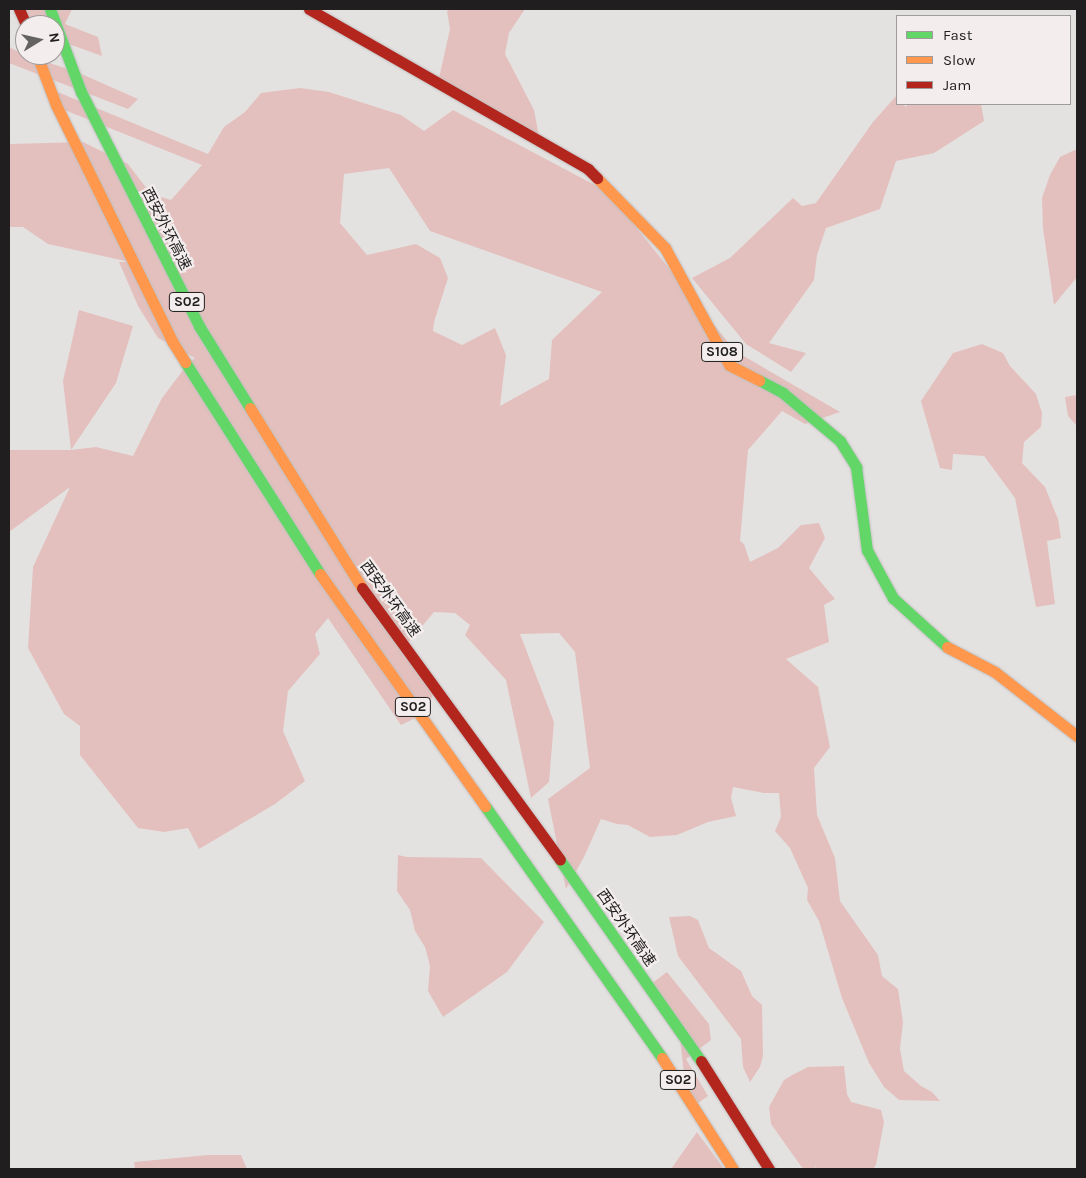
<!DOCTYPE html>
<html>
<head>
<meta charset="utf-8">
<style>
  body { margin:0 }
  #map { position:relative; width:1086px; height:1178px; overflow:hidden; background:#e4e2e1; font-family:Karla,"Noto Sans SC",sans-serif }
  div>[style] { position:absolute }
  .green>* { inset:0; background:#e3c0bd }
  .roads { filter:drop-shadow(0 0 1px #c0bfbf) drop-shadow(0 0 1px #c0bfbf) }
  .fast>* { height:11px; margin:-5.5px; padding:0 5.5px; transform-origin:5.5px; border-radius:5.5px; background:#63d668 }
  .slow>* { height:11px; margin:-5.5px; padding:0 5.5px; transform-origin:5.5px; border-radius:5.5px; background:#ff974d }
  .jam>* { height:11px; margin:-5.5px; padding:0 5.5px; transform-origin:5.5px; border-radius:5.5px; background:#b3261e }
  span { translate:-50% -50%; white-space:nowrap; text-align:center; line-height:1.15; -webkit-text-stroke:4.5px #f3eeed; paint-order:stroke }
  .shield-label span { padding:1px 4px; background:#f3eeed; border:1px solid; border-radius:4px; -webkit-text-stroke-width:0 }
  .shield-label { font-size:14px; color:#201e1e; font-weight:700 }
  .street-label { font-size:15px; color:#201e1e }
  .frame { position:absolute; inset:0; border:10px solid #201e1e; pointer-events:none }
  .legend { position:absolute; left:896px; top:15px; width:175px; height:90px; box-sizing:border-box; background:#f3eeed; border:1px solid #9f9b9a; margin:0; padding:6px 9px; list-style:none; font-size:15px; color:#201e1e }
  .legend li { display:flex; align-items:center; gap:10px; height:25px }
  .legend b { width:25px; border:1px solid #9f9b9a }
  .north { position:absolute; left:15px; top:15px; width:50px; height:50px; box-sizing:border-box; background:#f3eeed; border:1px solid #9f9b9a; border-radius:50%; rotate:81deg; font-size:14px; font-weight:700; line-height:20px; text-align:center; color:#201e1e }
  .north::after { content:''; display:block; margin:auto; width:18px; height:22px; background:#656362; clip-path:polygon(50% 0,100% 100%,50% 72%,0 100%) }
</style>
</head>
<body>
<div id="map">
  <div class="green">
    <div style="clip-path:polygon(13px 9px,72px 9px,65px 24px,98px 37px,102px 56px,55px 39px,55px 25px,25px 25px)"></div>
    <div style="clip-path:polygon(452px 9px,525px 9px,509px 33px,505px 54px,534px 110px,540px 142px,437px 87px,450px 29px,447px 11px)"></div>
    <div style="clip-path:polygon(9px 47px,25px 55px,77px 72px,138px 99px,128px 109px,9px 63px)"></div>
    <div style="clip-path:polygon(evenodd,48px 88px,208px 154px,224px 127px,245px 112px,261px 93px,300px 88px,329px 92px,401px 115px,424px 131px,453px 110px,608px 192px,735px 351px,840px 412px,805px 424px,782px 411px,748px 450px,740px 541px,744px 544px,750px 562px,778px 548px,801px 525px,819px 523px,825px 538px,809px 568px,835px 599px,824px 605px,829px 642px,786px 659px,818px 687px,830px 747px,814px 768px,817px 815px,835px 858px,840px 901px,878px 955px,882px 976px,898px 989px,903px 1022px,900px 1049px,904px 1071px,921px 1086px,932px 1092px,940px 1101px,899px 1100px,884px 1087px,869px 1063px,842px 998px,819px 921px,807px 900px,808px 888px,790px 848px,775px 831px,781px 817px,779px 793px,764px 793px,733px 787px,731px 798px,736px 816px,708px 822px,677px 835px,650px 837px,628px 825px,617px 824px,601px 819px,584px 857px,566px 889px,548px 799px,590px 768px,575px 652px,559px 633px,520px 634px,554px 722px,549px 782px,531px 798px,506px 680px,465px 635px,470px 625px,455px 613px,434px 612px,408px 643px,438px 684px,424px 714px,401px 725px,328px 618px,315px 634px,320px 654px,288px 691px,283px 731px,305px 781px,275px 804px,199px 849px,188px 828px,164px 832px,138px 828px,80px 755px,80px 726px,64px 714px,28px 648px,33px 567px,70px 487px,9px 532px,9px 450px,71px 450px,63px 381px,79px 310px,133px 326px,116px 383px,71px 450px,96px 447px,133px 456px,162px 398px,187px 365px,195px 358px,158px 338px,138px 306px,119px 262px,130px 262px,48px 244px,23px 227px,9px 227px,9px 144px,83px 142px,128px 164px,151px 194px,171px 200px,202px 165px,52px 105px,48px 88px,389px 168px,430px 231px,602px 292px,552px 340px,549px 379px,500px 406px,506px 355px,495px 328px,462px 345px,433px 331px,434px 322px,448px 278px,440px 258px,416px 244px,367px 255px,340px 223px,344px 174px,389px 168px)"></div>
    <div style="clip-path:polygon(897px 95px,897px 104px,904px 104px,905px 107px,909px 104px,981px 104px,984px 121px,934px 153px,896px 161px,880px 209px,826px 228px,817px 255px,814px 280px,769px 343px,806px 353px,791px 372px,746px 344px,692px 278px,730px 258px,793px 198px,802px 206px,816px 203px,873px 122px)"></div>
    <div style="clip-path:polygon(1077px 149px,1077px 277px,1054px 305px,1043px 228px,1042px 198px,1050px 175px,1060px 157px)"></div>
    <div style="clip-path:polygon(982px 344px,1003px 353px,1010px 366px,1036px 394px,1042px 413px,1041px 427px,1024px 442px,1022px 463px,1045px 487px,1058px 519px,1061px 538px,1047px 541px,1055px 604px,1036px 607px,1015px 498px,984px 456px,953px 454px,952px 470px,940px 468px,921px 401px,953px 353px)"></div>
    <div style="clip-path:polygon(1077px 395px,1077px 426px,1068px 416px,1065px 397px)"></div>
    <div style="clip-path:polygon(398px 855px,407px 857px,481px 858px,544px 922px,507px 972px,443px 1017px,428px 991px,430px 966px,425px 947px,415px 931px,410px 910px,397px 891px)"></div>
    <div style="clip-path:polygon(690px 916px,698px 920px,709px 948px,741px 971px,752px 996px,762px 1005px,763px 1056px,760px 1067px,750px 1082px,743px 1067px,741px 1039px,678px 956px,669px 917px)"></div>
    <div style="clip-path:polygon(667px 972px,709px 1024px,711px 1040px,686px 1059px,708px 1096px,688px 1110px,679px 1029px,647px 987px)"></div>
    <div style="clip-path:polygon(844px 1066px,847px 1094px,851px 1102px,881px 1110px,884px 1122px,876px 1165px,873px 1169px,815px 1169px,816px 1165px,814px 1169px,803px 1169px,771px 1124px,769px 1107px,784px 1080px,794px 1074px,808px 1067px)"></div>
    <div style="clip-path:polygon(697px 1132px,724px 1169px,671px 1169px)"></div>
    <div style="clip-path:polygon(208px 1155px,241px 1155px,247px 1169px,135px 1169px,134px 1162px)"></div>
  </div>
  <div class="roads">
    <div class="fast">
      <div style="left:50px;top:9px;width:89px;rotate:69.5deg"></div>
      <div style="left:81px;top:92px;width:262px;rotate:63.2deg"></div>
      <div style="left:199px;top:326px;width:97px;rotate:58.1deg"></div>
      <div style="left:185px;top:362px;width:251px;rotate:57.5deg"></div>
      <div style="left:759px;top:380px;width:27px;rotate:28deg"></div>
      <div style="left:783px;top:393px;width:75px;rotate:40.1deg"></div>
      <div style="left:840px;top:441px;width:31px;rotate:58deg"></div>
      <div style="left:856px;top:467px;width:84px;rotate:82.5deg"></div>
      <div style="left:867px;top:550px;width:55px;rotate:61.6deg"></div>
      <div style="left:893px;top:598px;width:73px;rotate:42.2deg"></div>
      <div style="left:485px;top:806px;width:308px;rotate:54.9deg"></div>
      <div style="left:560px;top:860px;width:246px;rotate:55deg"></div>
    </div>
    <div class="slow">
      <div style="left:37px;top:55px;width:53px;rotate:69.2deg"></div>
      <div style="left:56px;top:105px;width:263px;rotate:63.8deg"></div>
      <div style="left:172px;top:341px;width:25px;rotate:58deg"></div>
      <div style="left:597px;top:178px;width:98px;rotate:45.8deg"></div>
      <div style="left:665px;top:248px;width:133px;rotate:61.3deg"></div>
      <div style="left:729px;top:365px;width:34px;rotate:27deg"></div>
      <div style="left:250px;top:408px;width:212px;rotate:58.1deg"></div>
      <div style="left:320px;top:574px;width:285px;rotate:54.6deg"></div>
      <div style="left:947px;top:647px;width:54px;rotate:27.5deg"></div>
      <div style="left:995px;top:672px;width:104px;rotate:38deg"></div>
      <div style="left:662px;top:1058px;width:132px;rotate:57.4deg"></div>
    </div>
    <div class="jam">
      <div style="left:19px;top:9px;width:17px;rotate:66deg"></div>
      <div style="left:309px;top:9px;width:322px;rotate:29.8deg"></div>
      <div style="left:588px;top:169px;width:13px;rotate:45deg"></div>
      <div style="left:362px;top:588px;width:336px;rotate:53.9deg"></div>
      <div style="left:701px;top:1061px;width:128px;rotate:57.8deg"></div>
    </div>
  </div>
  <div class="shield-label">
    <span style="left:187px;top:302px">S02</span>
    <span style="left:722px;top:352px">S108</span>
    <span style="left:413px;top:707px">S02</span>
    <span style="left:678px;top:1080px">S02</span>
  </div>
  <div class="street-label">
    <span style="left:166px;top:229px;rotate:63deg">西安外环高速</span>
    <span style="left:390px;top:599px;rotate:54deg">西安外环高速</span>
    <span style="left:626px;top:928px;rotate:55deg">西安外环高速</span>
  </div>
  <div class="frame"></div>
  <ul class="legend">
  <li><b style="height:6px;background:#63d668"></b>Fast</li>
  <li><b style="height:6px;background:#ff974d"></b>Slow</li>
  <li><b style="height:6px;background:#b3261e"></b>Jam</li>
  </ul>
  <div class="north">N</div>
</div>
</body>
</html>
